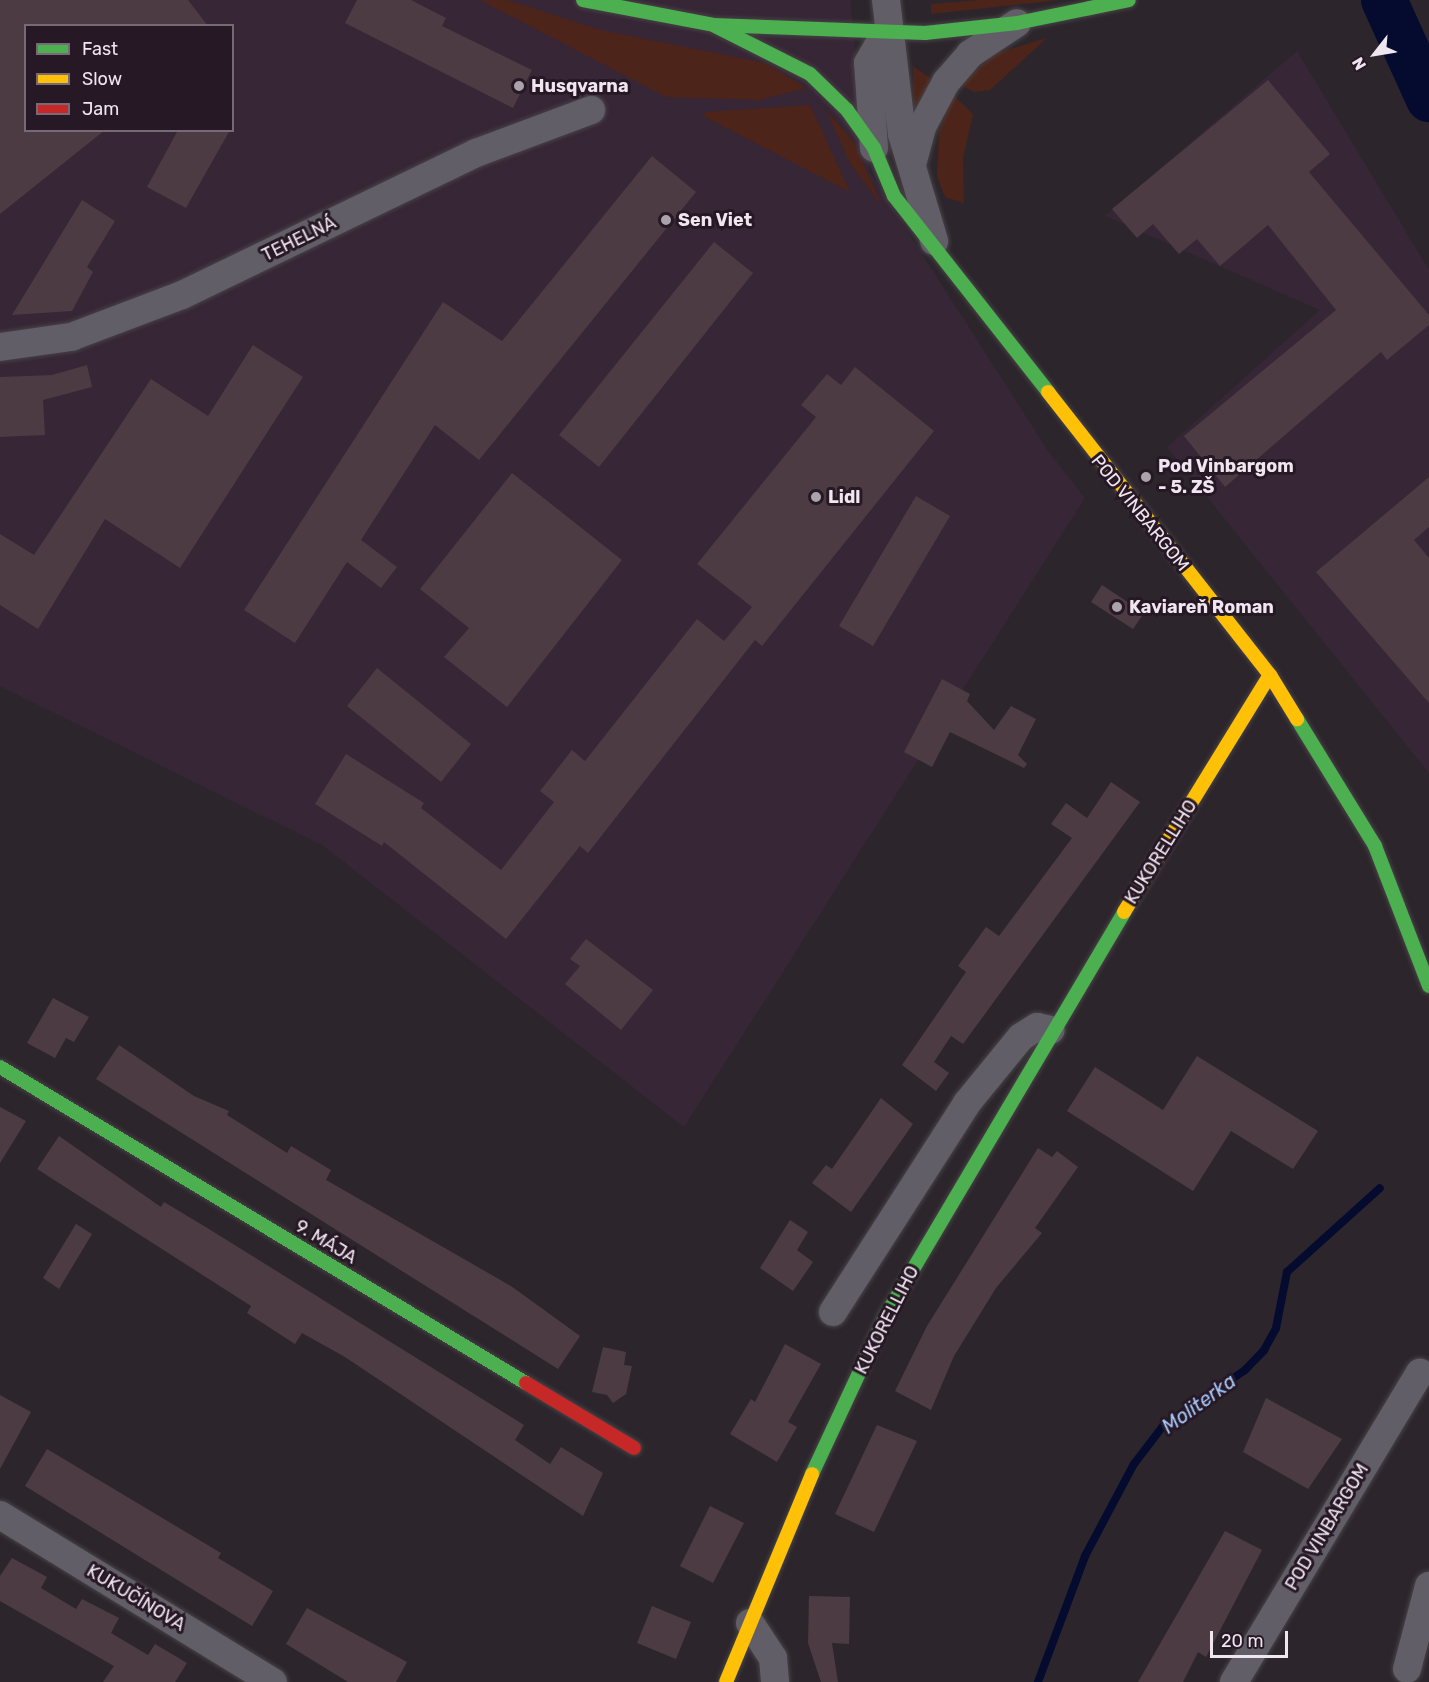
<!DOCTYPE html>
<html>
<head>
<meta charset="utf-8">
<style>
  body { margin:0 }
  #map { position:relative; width:1429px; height:1682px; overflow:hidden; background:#2c262c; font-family:Rubik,sans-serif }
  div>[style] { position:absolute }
  .built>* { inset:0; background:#372636 }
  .green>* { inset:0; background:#4d2419 }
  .stream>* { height:8px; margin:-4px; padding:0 4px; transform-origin:4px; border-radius:4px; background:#040b2e }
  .river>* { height:46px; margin:-23px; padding:0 23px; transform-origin:23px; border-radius:23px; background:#040b2e }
  .building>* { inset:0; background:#4c3b43 }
  .roads { filter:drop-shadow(0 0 2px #474246) drop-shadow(0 0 2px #474246) }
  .street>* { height:28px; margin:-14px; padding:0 14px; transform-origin:14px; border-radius:14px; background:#625e68 }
  .fast>* { height:14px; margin:-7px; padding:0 7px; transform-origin:7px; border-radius:7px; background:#4caf50 }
  .slow>* { height:14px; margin:-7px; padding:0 7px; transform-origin:7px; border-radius:7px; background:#ffc107 }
  .jam>* { height:14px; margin:-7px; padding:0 7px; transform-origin:7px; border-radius:7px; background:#c62828 }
  .dots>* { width:16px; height:16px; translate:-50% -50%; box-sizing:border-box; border:3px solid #261825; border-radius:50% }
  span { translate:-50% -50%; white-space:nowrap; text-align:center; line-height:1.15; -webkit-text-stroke:6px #261825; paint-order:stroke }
  .poi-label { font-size:18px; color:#f0e6ef; font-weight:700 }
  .left { translate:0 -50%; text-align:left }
  .street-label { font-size:18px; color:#f0e6ef }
  .water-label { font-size:20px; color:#a6c7f9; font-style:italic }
  .legend { position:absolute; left:24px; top:24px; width:210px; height:108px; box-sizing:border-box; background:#261825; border:2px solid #776a76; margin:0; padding:8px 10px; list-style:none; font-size:18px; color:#f0e6ef }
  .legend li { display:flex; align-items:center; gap:12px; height:30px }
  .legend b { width:30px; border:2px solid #776a76 }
  .north { position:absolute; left:1345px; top:24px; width:60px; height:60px; -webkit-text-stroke:4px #261825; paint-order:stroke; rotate:239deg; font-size:16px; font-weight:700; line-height:24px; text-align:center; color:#f0e6ef }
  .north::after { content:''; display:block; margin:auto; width:21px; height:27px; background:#f0e6ef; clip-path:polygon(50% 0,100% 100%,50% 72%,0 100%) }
  .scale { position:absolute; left:1210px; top:1631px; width:78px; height:27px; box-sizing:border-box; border:3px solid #f0e6ef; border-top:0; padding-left:8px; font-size:18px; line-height:21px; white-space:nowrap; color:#f0e6ef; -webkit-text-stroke:4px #261825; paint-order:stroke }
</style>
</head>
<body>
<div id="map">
  <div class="built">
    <div style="clip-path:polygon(evenodd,0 0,850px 0,869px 171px,1048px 451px,1085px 498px,684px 1127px,322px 845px,0 686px,0 0,26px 26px,232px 26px,232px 130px,26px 130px,26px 26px)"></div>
    <div style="clip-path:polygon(1297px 51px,1429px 270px,1429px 773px,1167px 447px,1320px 310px,1105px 216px)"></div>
  </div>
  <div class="green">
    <div style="clip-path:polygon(480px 0,507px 0,600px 30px,765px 63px,807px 88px,759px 100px,666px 97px)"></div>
    <div style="clip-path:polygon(980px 0,1060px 0,931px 14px,931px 4px)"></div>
    <div style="clip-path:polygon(1047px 38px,990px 90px,974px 92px,961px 85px,994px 54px)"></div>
    <div style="clip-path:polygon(913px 66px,934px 81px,914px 120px)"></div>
    <div style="clip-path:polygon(953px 95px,973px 114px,963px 158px,964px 203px,945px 197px,937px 177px,939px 132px)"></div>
    <div style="clip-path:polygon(810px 105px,850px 192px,703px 116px,706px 112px)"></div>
    <div style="clip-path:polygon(826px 110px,854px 142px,882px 206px,850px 163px)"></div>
  </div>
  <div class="stream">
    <div style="left:1038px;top:1682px;width:134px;rotate:-69.5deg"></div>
    <div style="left:1085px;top:1556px;width:104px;rotate:-62deg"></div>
    <div style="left:1134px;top:1464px;width:48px;rotate:-52.7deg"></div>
    <div style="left:1163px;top:1426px;width:99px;rotate:-34.3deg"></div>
    <div style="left:1245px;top:1370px;width:28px;rotate:-46deg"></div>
    <div style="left:1264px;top:1350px;width:25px;rotate:-61deg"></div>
    <div style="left:1276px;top:1328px;width:57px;rotate:-78.9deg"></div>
    <div style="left:1287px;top:1272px;width:125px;rotate:-42.1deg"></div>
  </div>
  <div class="river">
    <div style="left:1384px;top:0;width:109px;rotate:65.6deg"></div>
  </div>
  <div class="building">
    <div style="clip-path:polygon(0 0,188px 0,208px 26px,26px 26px,26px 130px,105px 130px,0 214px)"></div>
    <div style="clip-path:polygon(357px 0,411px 0,446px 18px,442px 26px,532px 70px,513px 108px,345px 23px)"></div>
    <div style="clip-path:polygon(1268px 80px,1330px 154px,1309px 172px,1429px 315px,1429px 325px,1387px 360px,1381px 352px,1225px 487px,1184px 436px,1336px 310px,1268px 225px,1220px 266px,1197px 239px,1179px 254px,1153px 224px,1137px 238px,1112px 209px)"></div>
    <div style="clip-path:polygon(178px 130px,230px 130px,186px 208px,147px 187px)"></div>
    <div style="clip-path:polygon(652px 156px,696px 192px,479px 460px,435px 425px,361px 540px,397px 567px,381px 588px,347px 562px,295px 643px,244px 610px,443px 302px,502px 341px)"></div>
    <div style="clip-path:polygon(82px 200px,115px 221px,87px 267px,93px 272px,72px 311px,12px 315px)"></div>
    <div style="clip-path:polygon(714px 242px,753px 273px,599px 467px,559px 435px)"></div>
    <div style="clip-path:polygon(253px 345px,303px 377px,180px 568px,105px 519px,38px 629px,0 605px,0 534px,34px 555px,151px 379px,208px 416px)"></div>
    <div style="clip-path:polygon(87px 365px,92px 387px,43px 400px,45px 435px,0 437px,0 377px,52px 375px)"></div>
    <div style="clip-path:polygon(855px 367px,934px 431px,762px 646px,755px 640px,588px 853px,580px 846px,506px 939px,384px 842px,382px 846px,315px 804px,346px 754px,424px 803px,421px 808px,501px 870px,554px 802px,540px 791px,572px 750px,585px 761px,697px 619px,724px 641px,752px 607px,697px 564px,816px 417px,801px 405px,827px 374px,841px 385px)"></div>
    <div style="clip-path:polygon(512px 473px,622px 560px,507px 707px,444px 657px,469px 628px,420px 589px)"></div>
    <div style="clip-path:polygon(1429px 477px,1429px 527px,1414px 540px,1429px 558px,1429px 703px,1316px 572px)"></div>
    <div style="clip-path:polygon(916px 496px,950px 516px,873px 646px,839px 626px)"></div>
    <div style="clip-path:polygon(1102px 585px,1144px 613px,1133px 629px,1091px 602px)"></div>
    <div style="clip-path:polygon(377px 668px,471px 744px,441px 782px,347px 706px)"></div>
    <div style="clip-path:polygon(942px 679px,970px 694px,967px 701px,994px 730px,1011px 706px,1036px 719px,1018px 755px,1027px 764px,1024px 768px,950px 732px,932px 767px,904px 752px)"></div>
    <div style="clip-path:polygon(1111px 782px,1140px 802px,963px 1044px,951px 1036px,934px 1062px,949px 1073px,936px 1091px,902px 1065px,966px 972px,958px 966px,986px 927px,999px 936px,1072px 838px,1051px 824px,1066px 803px,1087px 818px)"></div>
    <div style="clip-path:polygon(586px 939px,653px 990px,621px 1030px,565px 984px,580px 966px,570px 959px)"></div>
    <div style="clip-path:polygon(53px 998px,89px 1017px,74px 1042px,66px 1038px,55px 1058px,27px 1043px)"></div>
    <div style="clip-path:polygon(119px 1045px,194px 1096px,229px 1111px,227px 1115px,287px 1153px,291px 1146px,331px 1170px,326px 1180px,511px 1286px,580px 1336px,558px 1369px,96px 1079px)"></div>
    <div style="clip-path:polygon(1197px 1056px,1318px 1131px,1293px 1169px,1231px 1131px,1193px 1191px,1067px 1111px,1095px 1067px,1163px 1110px)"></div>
    <div style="clip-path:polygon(881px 1098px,913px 1124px,851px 1212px,812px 1183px,826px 1165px,832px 1169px)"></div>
    <div style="clip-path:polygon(0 1107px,26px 1121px,0 1163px)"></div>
    <div style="clip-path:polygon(59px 1136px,161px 1207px,164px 1202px,209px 1229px,524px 1425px,515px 1440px,550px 1464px,561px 1447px,603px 1473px,583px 1516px,345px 1357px,302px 1333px,295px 1344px,247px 1313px,251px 1306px,37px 1169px)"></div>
    <div style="clip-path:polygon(1038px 1148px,1052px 1157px,1057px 1151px,1078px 1167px,1035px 1228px,1042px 1233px,996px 1288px,954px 1356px,931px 1410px,895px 1391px,927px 1326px)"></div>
    <div style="clip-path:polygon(790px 1220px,808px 1232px,797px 1250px,813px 1262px,793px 1291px,760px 1268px)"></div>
    <div style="clip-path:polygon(76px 1224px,92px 1234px,59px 1289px,43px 1278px)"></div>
    <div style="clip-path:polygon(785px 1344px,821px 1364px,788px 1422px,797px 1427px,777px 1462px,730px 1434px,751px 1399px,755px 1402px)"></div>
    <div style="clip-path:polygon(603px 1347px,626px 1352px,624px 1365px,632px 1366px,626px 1394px,613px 1403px,607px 1395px,592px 1392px)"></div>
    <div style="clip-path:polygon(0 1395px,31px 1412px,0 1469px)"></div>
    <div style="clip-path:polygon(1266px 1398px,1342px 1439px,1308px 1489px,1243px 1452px)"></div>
    <div style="clip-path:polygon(877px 1425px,917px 1441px,874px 1532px,835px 1514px)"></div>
    <div style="clip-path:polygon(47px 1449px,221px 1553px,218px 1558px,273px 1591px,252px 1626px,25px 1486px)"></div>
    <div style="clip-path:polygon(710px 1506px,744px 1523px,713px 1583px,680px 1566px)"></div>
    <div style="clip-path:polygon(1225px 1531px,1262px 1550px,1206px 1657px,1198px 1652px,1183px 1682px,1138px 1682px)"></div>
    <div style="clip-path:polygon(12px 1558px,47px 1577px,41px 1588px,76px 1609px,82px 1599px,119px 1618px,111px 1633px,148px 1655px,155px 1644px,187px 1663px,175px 1682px,103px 1682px,114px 1666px,0 1601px,0 1576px)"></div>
    <div style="clip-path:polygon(809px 1596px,850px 1597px,849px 1644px,832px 1643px,838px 1682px,821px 1682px,808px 1643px)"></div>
    <div style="clip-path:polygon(652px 1606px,691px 1622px,676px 1659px,637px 1643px)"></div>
    <div style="clip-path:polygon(307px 1608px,407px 1662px,396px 1682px,348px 1682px,286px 1644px)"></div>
  </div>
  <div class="roads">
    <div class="street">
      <div style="left:886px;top:0;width:135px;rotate:83.2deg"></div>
      <div style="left:902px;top:134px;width:112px;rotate:73.3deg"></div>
      <div style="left:874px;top:148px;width:85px;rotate:-94deg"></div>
      <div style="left:868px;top:63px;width:36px;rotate:-60deg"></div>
      <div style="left:913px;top:161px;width:35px;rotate:-75deg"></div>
      <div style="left:922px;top:127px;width:51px;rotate:-61.9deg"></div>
      <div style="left:946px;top:82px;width:37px;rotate:-49deg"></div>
      <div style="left:970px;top:54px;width:56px;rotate:-33.4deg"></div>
      <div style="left:0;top:347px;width:72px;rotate:-8deg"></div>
      <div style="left:71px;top:337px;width:119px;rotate:-20.7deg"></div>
      <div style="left:182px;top:295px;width:326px;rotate:-25.8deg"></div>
      <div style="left:476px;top:153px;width:123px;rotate:-20.5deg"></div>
      <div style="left:833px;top:1312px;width:248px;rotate:-57.3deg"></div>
      <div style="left:967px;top:1103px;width:85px;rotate:-50.7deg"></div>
      <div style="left:1021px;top:1037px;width:19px;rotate:-32deg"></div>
      <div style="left:1037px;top:1027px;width:14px;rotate:12deg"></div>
      <div style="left:0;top:1515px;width:320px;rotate:31.5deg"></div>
      <div style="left:750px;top:1623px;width:42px;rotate:56.7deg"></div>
      <div style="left:773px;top:1658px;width:24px;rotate:85deg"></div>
      <div style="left:1407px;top:1669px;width:86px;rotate:-75.2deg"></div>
      <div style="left:1234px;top:1682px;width:361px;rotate:-59deg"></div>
    </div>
    <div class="fast">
      <div style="left:583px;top:0;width:133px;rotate:10.8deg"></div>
      <div style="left:714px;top:25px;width:211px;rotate:2.2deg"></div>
      <div style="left:925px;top:33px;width:93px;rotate:-6.2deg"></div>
      <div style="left:1017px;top:23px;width:114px;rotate:-11.6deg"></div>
      <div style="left:715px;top:26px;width:106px;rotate:26.8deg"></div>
      <div style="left:810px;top:74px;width:52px;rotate:44.2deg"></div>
      <div style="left:847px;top:110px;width:47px;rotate:54.6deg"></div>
      <div style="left:874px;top:148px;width:52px;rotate:67.4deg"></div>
      <div style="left:894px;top:196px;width:249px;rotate:51.8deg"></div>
      <div style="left:1297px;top:719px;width:149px;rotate:58.4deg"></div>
      <div style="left:1375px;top:846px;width:150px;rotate:68.9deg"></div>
      <div style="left:0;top:1067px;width:614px;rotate:31deg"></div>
      <div style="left:812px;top:1474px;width:175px;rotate:-65deg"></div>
      <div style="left:886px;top:1315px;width:468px;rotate:-59.4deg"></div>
    </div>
    <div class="slow">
      <div style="left:1048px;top:392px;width:360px;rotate:51.9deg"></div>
      <div style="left:1270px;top:675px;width:52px;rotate:58.5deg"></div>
      <div style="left:1124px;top:912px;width:278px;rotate:-58.4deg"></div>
      <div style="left:726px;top:1682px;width:225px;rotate:-67.5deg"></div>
    </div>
    <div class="jam">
      <div style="left:526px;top:1383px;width:126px;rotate:31deg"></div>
    </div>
  </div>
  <div class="dots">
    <div style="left:519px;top:86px;background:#aba3ab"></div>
    <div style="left:666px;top:220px;background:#aba3ab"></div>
    <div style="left:1146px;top:477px;background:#aba3ab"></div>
    <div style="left:816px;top:497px;background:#aba3ab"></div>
    <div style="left:1117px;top:607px;background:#aba3ab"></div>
  </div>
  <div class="poi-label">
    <span class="left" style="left:531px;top:86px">Husqvarna</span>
    <span class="left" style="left:678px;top:220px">Sen Viet</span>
    <span class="left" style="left:1158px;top:477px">Pod Vinbargom<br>- 5. ZŠ</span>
    <span class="left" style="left:828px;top:497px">Lidl</span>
    <span class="left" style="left:1129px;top:607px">Kaviareň Roman</span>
  </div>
  <div class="street-label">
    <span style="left:299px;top:239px;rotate:-26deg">TEHELNÁ</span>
    <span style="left:1140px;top:513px;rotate:51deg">POD VINBARGOM</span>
    <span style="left:1161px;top:852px;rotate:-58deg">KUKORELLIHO</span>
    <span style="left:326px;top:1242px;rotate:31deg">9. MÁJA</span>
    <span style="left:887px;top:1320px;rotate:-63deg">KUKORELLIHO</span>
    <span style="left:1327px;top:1527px;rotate:-59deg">POD VINBARGOM</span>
    <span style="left:136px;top:1598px;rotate:31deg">KUKUČÍNOVA</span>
  </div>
  <div class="water-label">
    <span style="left:1199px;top:1404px;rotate:-36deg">Moliterka</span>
  </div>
  <ul class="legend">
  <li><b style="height:8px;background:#4caf50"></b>Fast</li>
  <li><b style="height:8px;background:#ffc107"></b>Slow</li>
  <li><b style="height:8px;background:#c62828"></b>Jam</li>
  </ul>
  <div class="north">N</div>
  <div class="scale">20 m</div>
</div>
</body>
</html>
